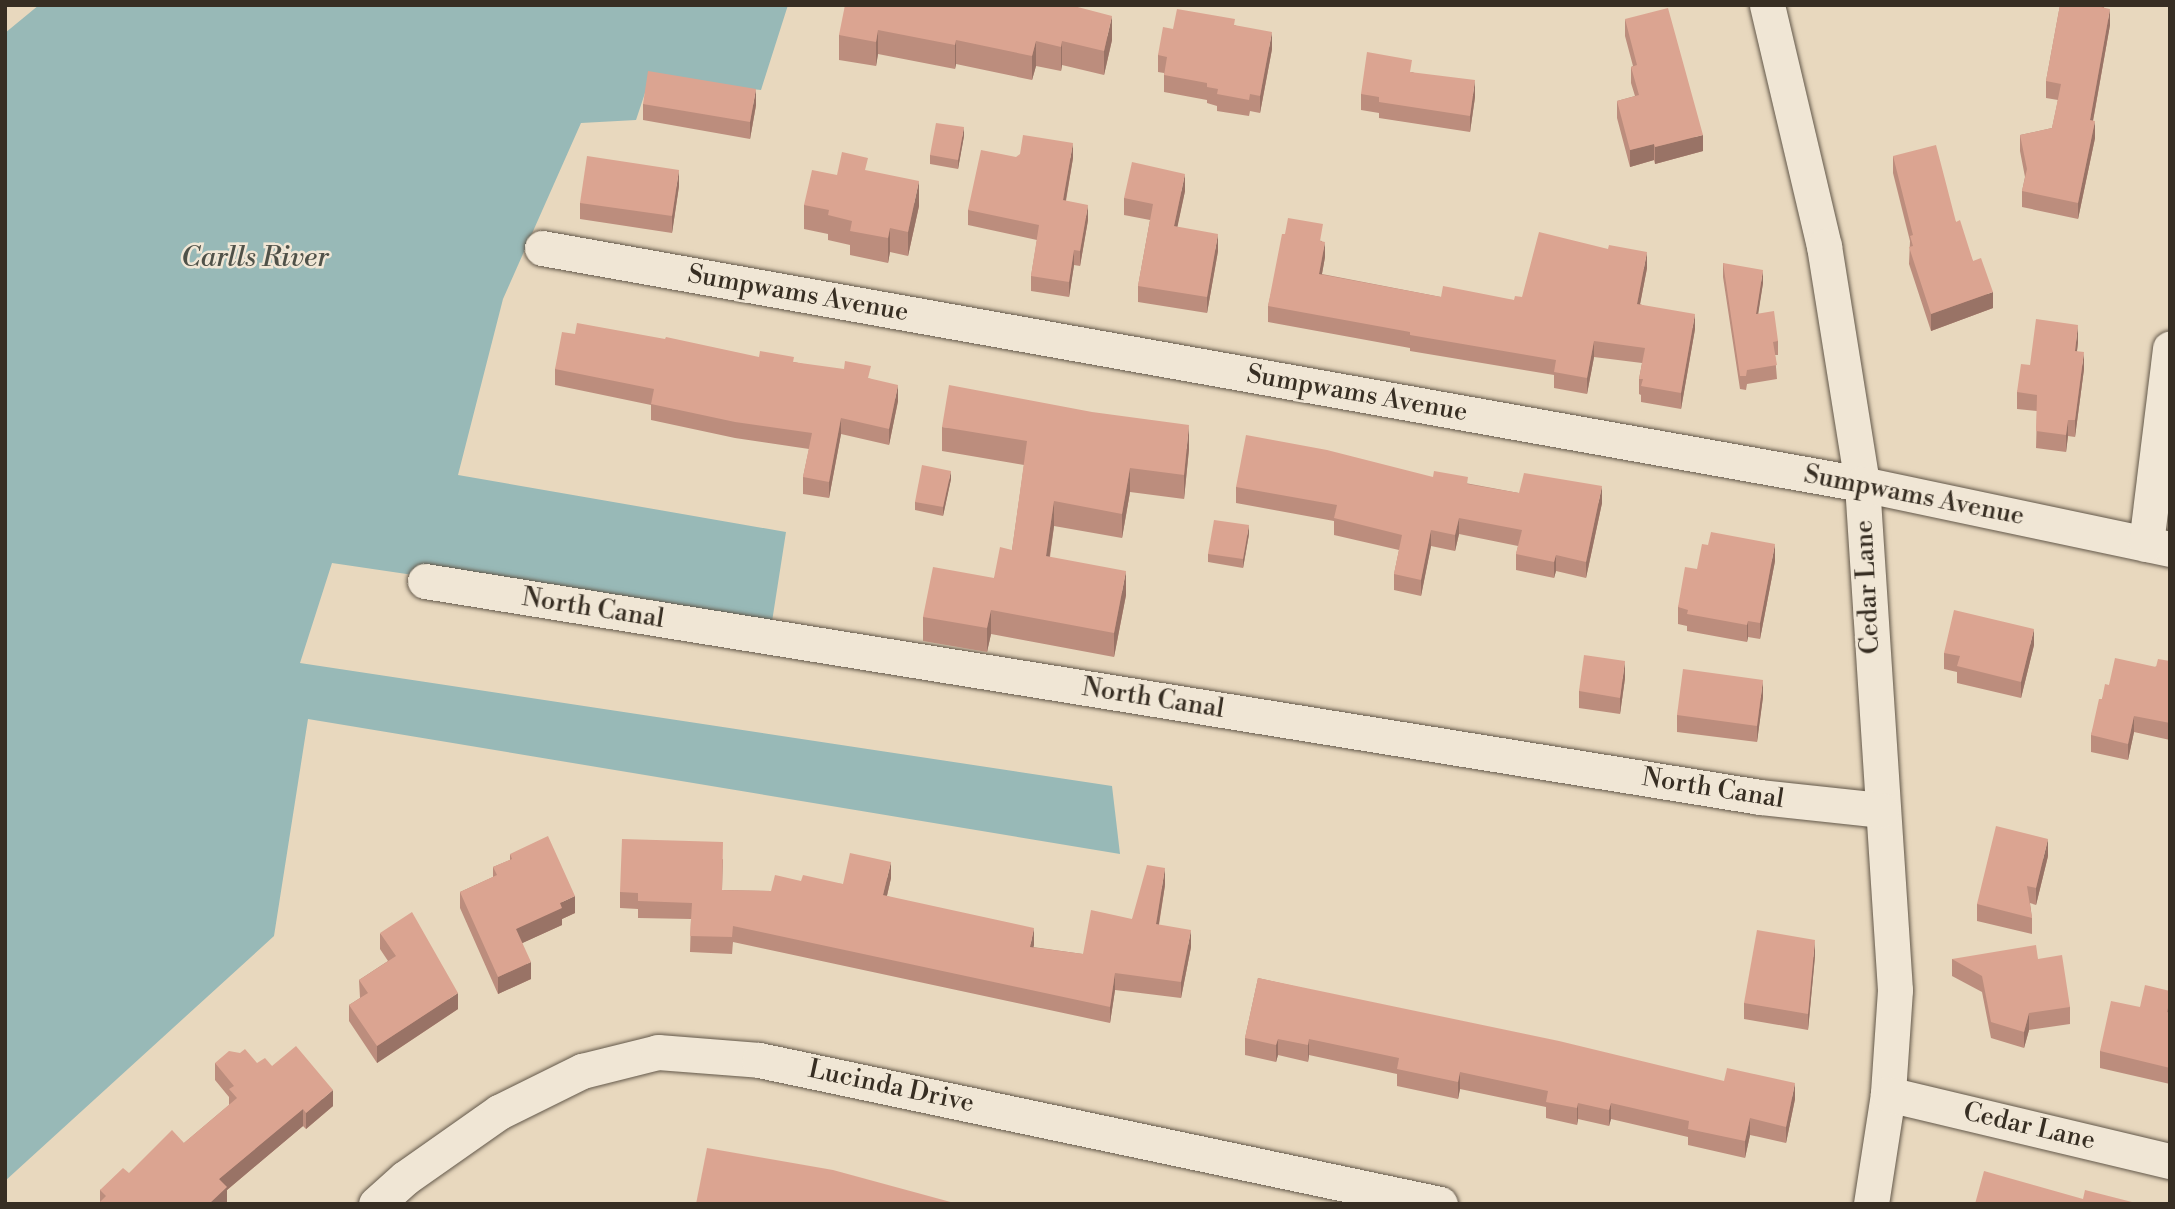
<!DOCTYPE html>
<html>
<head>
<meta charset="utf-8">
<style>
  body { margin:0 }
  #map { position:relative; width:2175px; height:1209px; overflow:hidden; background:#e8d8be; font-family:"Libre Bodoni",serif }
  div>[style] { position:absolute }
  .water>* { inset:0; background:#98b9b7 }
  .roads { filter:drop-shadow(0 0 2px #63584a) drop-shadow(0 0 2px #63584a) }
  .minor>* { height:35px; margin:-17.5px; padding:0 17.5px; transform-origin:17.5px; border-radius:17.5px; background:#f0e6d5 }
  .wall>* { inset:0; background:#bc8d7d }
  .shaded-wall>* { inset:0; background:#997366 }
  .building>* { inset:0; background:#dba491 }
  span { translate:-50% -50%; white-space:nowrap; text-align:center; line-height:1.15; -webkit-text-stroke:5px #f0e6d5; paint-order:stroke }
  .street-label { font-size:26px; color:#372e23 }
  .water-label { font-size:28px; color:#4f5148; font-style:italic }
  .frame { position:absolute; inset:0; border:7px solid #372e23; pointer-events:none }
</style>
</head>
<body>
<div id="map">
  <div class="water">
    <div style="clip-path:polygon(39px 5px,788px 5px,761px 90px,650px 78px,636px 120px,581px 123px,503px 299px,458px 475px,786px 532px,771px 628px,332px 563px,300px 663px,1112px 786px,1120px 854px,308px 719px,274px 936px,5px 1181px,5px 33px)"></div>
  </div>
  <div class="roads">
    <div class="minor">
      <div style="left:1767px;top:5px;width:248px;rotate:76.7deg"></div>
      <div style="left:1824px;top:246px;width:241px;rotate:80.9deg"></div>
      <div style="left:1862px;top:484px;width:507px;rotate:86.27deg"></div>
      <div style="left:1895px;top:990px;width:104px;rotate:93.9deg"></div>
      <div style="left:1888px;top:1094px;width:111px;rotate:98.8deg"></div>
      <div style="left:542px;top:248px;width:1341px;rotate:10.14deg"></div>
      <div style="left:1862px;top:484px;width:315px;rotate:11.9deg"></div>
      <div style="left:2146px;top:544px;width:197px;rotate:-83deg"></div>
      <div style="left:425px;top:581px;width:1352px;rotate:9.19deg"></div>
      <div style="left:1760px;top:797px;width:122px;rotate:6.1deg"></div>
      <div style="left:1888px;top:1094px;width:290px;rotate:13.4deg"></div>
      <div style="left:376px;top:1204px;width:39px;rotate:-42deg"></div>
      <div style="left:405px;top:1178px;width:115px;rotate:-35.1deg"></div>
      <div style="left:499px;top:1112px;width:93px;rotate:-26.3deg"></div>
      <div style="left:582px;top:1071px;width:78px;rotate:-14deg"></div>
      <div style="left:658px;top:1052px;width:101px;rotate:4.5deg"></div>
      <div style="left:759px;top:1060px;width:696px;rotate:11.94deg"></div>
    </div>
  </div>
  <div class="wall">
    <div style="clip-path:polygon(1073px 5px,1073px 6px,1112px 40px,1104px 75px,1062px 65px,1061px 71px,1036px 66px,1032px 80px,956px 64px,955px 69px,878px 54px,876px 66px,839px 60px,839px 35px)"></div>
    <div style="clip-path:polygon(2060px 5px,2104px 5px,2104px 8px,2110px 25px,2093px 121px,2095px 138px,2078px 219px,2022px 207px,2022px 191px,2025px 177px,2020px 151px,2020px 135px,2052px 128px,2058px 100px,2046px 98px,2046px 81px)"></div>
    <div style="clip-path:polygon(1625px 19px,1703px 151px,1655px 164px,1654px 160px,1630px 167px,1617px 118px,1617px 101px,1635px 96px,1631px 83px,1631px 67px,1633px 66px,1625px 36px)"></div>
    <div style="clip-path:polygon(1235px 25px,1272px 49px,1260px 113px,1250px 111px,1249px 116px,1217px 111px,1217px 106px,1207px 103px,1207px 100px,1164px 92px,1164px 73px,1158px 72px,1158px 55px,1173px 29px)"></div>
    <div style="clip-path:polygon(1412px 72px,1475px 97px,1470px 132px,1379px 118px,1379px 113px,1361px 110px,1361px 94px)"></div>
    <div style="clip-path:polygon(643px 104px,756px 105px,750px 139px,643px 120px)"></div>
    <div style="clip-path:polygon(964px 136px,958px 169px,930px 164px,930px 155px)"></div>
    <div style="clip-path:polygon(1893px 156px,1956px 222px,1993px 308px,1931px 331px,1909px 264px,1910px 241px,1893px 173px)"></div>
    <div style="clip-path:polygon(1016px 157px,1073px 158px,1066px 201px,1088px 220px,1080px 266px,1074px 265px,1069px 297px,1031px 291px,1031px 276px,1037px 240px,968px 225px,968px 210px)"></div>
    <div style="clip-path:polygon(868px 171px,919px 206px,908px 256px,890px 252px,888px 263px,850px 255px,850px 245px,828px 240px,828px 234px,804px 229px,804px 205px,837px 175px)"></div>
    <div style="clip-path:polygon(679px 186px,672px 233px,580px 219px,580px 203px)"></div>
    <div style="clip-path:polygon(1185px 191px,1177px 227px,1218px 251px,1207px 313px,1138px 302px,1138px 286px,1150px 220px,1124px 215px,1124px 198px)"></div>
    <div style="clip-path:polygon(1285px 234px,1322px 241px,1325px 257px,1322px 274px,1441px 297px,1514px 300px,1522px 297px,1647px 268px,1640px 304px,1695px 329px,1681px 409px,1641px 402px,1641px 395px,1639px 394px,1639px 379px,1642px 363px,1594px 357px,1587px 394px,1554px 388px,1554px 375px,1410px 351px,1410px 348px,1268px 322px,1268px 306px)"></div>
    <div style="clip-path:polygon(1723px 263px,1763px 283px,1758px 313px,1778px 341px,1778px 355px,1775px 355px,1777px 379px,1747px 384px,1746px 390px,1740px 389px,1723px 277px)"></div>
    <div style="clip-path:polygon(575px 334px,794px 362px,871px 379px,898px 401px,889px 445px,841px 434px,829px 498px,803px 494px,803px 477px,809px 449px,735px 438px,651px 420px,651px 405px,555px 385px,555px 369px)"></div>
    <div style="clip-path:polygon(2078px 342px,2077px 351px,2084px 369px,2075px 437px,2068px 436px,2066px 452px,2036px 448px,2037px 411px,2017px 409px,2017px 392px,2030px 365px)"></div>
    <div style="clip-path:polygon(942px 427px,1189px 449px,1184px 499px,1130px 492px,1122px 538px,1054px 526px,1050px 557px,1126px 595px,1114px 657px,991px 634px,987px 652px,923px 641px,923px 617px,994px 578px,1012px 550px,1024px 465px,942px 451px)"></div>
    <div style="clip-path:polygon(1433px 477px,1519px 493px,1602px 503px,1586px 578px,1556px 571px,1554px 578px,1516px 570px,1516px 554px,1518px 546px,1459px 534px,1455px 551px,1431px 546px,1421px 596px,1394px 590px,1394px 574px,1399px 550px,1334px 535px,1334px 521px,1236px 503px,1236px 487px)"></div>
    <div style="clip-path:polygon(951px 479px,943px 516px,915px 510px,915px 502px)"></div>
    <div style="clip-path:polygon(1249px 534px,1243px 568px,1208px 562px,1208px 554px)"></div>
    <div style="clip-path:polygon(1775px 561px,1760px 639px,1748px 637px,1747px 642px,1687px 631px,1687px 626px,1678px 624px,1678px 607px,1697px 569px)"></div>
    <div style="clip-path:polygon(2034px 645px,2021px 698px,1957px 683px,1957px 672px,1944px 669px,1944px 653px)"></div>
    <div style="clip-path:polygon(2170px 661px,2170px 740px,2134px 732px,2128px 760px,2091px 752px,2091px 735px,2102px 699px,2109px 685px)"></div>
    <div style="clip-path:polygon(1625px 678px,1620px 714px,1579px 708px,1579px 691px)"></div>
    <div style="clip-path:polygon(1763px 697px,1757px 742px,1677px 732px,1677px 715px)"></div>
    <div style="clip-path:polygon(510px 854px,575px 913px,562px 919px,562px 925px,522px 943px,531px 979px,498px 994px,460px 908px,460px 892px,493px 877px,493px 867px,510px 860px)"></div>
    <div style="clip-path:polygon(2048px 856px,2036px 905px,2030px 903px,2032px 918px,2032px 934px,1977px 921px,1977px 904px)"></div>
    <div style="clip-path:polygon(723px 859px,722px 890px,771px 891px,801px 881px,843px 884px,891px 878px,887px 896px,1034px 945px,1033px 947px,1083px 954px,1132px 919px,1165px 885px,1159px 925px,1191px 947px,1181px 998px,1115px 990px,1110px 1023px,733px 942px,732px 954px,690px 952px,691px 919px,638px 918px,638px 909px,620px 908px,620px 892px)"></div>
    <div style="clip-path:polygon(380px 933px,458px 1009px,377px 1063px,349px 1021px,349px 1005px,360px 998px,359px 980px,388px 961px,380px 949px)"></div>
    <div style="clip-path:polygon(1815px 956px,1808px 1030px,1744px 1019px,1744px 1003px)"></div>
    <div style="clip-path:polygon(1952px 959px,2038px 959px,2070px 1007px,2070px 1024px,2029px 1030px,2024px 1048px,1991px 1038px,1982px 992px,1952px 976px)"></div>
    <div style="clip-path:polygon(1258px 978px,1795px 1099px,1786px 1143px,1750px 1135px,1745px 1158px,1688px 1145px,1688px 1137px,1611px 1119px,1609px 1126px,1578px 1119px,1577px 1125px,1546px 1118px,1546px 1107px,1460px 1089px,1458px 1099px,1397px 1086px,1397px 1074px,1309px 1055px,1308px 1062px,1278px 1055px,1276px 1062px,1245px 1055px,1245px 1038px)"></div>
    <div style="clip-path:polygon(2170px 991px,2170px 1084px,2100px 1068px,2100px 1051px,2140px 1007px)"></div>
    <div style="clip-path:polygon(215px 1063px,257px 1063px,272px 1066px,333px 1106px,306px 1129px,303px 1126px,227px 1190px,226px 1204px,98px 1204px,100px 1202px,100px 1190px,184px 1143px,229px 1105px,229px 1097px,215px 1080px)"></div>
  </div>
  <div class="shaded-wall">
    <div style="clip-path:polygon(2110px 9px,2110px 25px,2090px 137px,2090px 120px)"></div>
    <div style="clip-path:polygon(1112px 16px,1112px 40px,1104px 75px,1104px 51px)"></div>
    <div style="clip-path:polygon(878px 30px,878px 54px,876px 66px,876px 42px)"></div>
    <div style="clip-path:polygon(1272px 32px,1272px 49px,1260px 113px,1260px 96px)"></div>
    <div style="clip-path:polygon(956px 40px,956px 64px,955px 69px,955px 45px)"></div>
    <div style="clip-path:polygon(1036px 41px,1036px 66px,1032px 80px,1032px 56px)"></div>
    <div style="clip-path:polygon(1062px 41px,1062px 65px,1061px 71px,1061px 47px)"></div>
    <div style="clip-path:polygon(1475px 80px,1475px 97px,1470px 132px,1470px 116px)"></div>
    <div style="clip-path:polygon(756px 89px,756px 105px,750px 139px,750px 122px)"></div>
    <div style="clip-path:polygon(2095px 121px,2095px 138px,2078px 219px,2078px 203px)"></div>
    <div style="clip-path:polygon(964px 127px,964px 136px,958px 169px,958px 160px)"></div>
    <div style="clip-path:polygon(1703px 135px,1703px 151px,1655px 164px,1655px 147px)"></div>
    <div style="clip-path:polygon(1073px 143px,1073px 158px,1063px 216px,1063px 200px)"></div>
    <div style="clip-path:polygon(1654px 144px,1654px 160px,1630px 167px,1630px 150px)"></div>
    <div style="clip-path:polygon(679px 170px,679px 186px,672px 233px,672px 216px)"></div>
    <div style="clip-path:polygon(1185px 174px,1185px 191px,1174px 243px,1174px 226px)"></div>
    <div style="clip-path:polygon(919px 181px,919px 206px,908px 256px,908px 232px)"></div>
    <div style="clip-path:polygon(1088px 205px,1088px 220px,1080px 266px,1080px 251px)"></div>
    <div style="clip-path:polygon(890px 228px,890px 252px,888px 263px,888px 238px)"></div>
    <div style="clip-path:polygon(1218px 234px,1218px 251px,1207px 313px,1207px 297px)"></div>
    <div style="clip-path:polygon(1325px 242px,1325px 257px,1319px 290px,1319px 274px)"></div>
    <div style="clip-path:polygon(1074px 250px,1074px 265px,1069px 297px,1069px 282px)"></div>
    <div style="clip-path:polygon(1647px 252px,1647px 268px,1637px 320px,1637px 304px)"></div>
    <div style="clip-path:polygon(1763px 270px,1763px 283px,1756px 328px,1756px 314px)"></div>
    <div style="clip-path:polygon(1993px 292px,1993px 308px,1931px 331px,1931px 314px)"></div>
    <div style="clip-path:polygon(1695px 314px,1695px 329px,1681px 409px,1681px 393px)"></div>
    <div style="clip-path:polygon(2078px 325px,2078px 342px,2075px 368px,2075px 351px)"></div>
    <div style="clip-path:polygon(1594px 341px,1594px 357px,1587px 394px,1587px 378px)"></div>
    <div style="clip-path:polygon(2084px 352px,2084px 369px,2075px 437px,2075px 420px)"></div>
    <div style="clip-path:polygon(898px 385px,898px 401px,889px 445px,889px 429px)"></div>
    <div style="clip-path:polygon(841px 418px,841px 434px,829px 498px,829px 482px)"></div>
    <div style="clip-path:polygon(2068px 420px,2068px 436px,2066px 452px,2066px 435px)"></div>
    <div style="clip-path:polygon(1189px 425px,1189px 449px,1184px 499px,1184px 475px)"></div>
    <div style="clip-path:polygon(1130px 468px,1130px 492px,1122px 538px,1122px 514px)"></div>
    <div style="clip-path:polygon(951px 471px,951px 479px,943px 516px,943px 507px)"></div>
    <div style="clip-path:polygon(1602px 486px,1602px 503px,1586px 578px,1586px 562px)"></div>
    <div style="clip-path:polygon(1054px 501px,1054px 526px,1046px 580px,1046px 556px)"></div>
    <div style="clip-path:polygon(1459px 518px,1459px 534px,1455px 551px,1455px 535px)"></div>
    <div style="clip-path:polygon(1249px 525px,1249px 534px,1243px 568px,1243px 559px)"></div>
    <div style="clip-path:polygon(1431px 530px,1431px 546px,1421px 596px,1421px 580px)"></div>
    <div style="clip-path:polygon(1775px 544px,1775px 561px,1760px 639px,1760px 623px)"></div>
    <div style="clip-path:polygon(1556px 555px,1556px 571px,1554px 578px,1554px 562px)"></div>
    <div style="clip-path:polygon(1126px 571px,1126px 595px,1114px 657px,1114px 633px)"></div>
    <div style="clip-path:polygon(991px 610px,991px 634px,987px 652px,987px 628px)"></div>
    <div style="clip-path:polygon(1748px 621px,1748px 637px,1747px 642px,1747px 625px)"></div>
    <div style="clip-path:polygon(2034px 629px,2034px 645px,2021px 698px,2021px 682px)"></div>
    <div style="clip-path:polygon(1625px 661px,1625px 678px,1620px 714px,1620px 698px)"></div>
    <div style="clip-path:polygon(1763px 680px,1763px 697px,1757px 742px,1757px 726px)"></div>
    <div style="clip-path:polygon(2134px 716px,2134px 732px,2128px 760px,2128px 744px)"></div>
    <div style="clip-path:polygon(2048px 839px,2048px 856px,2036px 905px,2036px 888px)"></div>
    <div style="clip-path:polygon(891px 862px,891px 878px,883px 912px,883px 895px)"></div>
    <div style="clip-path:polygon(1165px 868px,1165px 885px,1156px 941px,1156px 924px)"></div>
    <div style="clip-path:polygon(575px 896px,575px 913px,562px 919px,562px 925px,516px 946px,516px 929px,560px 903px)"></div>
    <div style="clip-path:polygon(1034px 928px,1034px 945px,1030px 963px,1030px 947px)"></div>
    <div style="clip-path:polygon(1191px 930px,1191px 947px,1181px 998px,1181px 982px)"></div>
    <div style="clip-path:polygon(1815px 940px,1815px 956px,1808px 1030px,1808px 1014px)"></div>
    <div style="clip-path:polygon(531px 962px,531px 979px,498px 994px,498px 977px)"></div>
    <div style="clip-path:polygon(1115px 973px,1115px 990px,1110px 1023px,1110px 1007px)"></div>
    <div style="clip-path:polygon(458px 993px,458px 1009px,377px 1063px,377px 1046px)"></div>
    <div style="clip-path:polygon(2029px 1013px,2029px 1030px,2024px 1048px,2024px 1032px)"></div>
    <div style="clip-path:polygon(1278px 1039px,1278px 1055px,1276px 1062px,1276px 1045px)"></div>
    <div style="clip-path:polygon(1309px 1039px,1309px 1055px,1308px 1062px,1308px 1045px)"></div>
    <div style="clip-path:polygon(1460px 1072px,1460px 1089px,1458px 1099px,1458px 1082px)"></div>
    <div style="clip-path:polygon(1795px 1083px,1795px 1099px,1786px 1143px,1786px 1127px)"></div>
    <div style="clip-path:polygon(333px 1090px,333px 1106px,306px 1129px,306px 1113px)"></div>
    <div style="clip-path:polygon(1578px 1103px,1578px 1119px,1577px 1125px,1577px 1108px)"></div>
    <div style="clip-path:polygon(1611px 1103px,1611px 1119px,1609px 1126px,1609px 1110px)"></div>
    <div style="clip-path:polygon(303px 1109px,303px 1126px,227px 1190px,227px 1203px,209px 1204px,219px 1179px)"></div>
    <div style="clip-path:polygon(1750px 1118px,1750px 1135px,1745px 1158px,1745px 1141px)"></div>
  </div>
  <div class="building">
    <div style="clip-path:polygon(845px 5px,1070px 5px,1112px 16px,1104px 51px,1062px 41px,1061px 47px,1036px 41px,1032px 56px,956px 40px,955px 45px,878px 30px,876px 42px,839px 35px)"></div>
    <div style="clip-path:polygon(2060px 5px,2101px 5px,2101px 7px,2110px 9px,2090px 120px,2095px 121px,2078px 203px,2022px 191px,2027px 169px,2020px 135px,2052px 128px,2061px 84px,2046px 81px)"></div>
    <div style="clip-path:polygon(1668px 8px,1703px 135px,1655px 147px,1654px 144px,1630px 150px,1617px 101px,1639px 95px,1631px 67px,1637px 65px,1625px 19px)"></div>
    <div style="clip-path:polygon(1177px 9px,1235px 19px,1234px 25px,1272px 32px,1260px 96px,1250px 94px,1249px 100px,1217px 94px,1218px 89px,1207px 87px,1207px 83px,1164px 75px,1167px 57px,1158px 55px,1163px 27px,1173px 29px)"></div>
    <div style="clip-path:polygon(1367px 52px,1412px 60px,1410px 72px,1475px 80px,1470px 116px,1379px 102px,1379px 97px,1361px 94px)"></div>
    <div style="clip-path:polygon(648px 71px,756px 89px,750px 122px,643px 104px)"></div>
    <div style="clip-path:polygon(936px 123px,964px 127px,958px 160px,930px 155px)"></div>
    <div style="clip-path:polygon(1023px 135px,1073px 143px,1063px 200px,1088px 205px,1080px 251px,1074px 250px,1069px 282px,1031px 276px,1039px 225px,968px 210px,981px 150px,1016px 157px,1020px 154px)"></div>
    <div style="clip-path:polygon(1936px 145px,1956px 222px,1960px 220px,1973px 261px,1981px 258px,1993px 292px,1931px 314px,1909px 247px,1913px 246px,1910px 236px,1913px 235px,1893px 156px)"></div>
    <div style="clip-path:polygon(842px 152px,868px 158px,865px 170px,919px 181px,908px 232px,890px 228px,888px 238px,850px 231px,852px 221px,828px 215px,829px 210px,804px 205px,812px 170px,837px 175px)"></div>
    <div style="clip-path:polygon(587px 156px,679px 170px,672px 216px,580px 203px)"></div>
    <div style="clip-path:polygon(1132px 162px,1185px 174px,1174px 226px,1218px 234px,1207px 297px,1138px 286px,1153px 204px,1124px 198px)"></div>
    <div style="clip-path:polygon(1288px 218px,1323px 224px,1320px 241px,1325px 242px,1319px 274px,1441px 297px,1443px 286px,1514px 300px,1515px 296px,1522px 297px,1539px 232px,1608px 249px,1609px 245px,1647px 252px,1637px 304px,1695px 314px,1681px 393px,1641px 386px,1643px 379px,1639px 379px,1645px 348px,1594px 341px,1587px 378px,1554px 372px,1556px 360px,1410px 335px,1410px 332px,1268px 306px,1282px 234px,1285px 234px)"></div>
    <div style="clip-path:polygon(1723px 263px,1763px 270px,1756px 314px,1774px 311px,1778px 341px,1773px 342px,1777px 365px,1747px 370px,1746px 376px,1740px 376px)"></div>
    <div style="clip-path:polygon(2036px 319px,2078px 325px,2075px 351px,2084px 352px,2075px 420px,2068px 420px,2066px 435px,2036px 431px,2037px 395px,2017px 392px,2021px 364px,2030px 365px)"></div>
    <div style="clip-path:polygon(577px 323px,665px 339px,666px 337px,759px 357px,760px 351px,794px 357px,793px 362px,844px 369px,845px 361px,871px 366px,868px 378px,898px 385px,889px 429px,841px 418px,829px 482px,803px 477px,812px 433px,735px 422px,651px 404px,654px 389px,555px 369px,562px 332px,575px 334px)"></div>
    <div style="clip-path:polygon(949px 385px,1092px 412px,1189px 425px,1184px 475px,1130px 468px,1122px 514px,1054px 501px,1046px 556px,1126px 571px,1114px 633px,991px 610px,987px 628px,923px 617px,933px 567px,994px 578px,1000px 547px,1012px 550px,1027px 441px,942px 427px)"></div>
    <div style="clip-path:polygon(1246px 435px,1327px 450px,1433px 477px,1434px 471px,1468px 477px,1467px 484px,1519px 493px,1524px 473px,1602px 486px,1586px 562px,1556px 555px,1554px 562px,1516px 554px,1522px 530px,1459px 518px,1455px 535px,1431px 530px,1421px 580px,1394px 574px,1402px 535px,1334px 518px,1337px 505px,1236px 487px)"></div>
    <div style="clip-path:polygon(922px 465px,951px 471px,943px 507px,915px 502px)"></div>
    <div style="clip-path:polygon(1214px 520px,1249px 525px,1243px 559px,1208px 554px)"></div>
    <div style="clip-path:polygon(1711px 532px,1775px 544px,1760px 623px,1748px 621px,1747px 625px,1687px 614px,1688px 610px,1678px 607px,1685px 567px,1697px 569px,1702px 544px,1708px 545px)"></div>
    <div style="clip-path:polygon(1954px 610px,2034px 629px,2021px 682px,1957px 666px,1960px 656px,1944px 653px)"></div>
    <div style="clip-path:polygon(1584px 655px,1625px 661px,1620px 698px,1579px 691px)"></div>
    <div style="clip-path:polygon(2115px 658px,2156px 667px,2158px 659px,2170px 661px,2170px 723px,2134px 716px,2128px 744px,2091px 735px,2099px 699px,2102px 699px,2105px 684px,2109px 685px)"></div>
    <div style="clip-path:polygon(1683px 669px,1763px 680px,1757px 726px,1677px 715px)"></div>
    <div style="clip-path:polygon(1996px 826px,2048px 839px,2036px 888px,2027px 886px,2032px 918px,1977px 904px)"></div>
    <div style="clip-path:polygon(548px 836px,575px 896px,560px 903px,562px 908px,516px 929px,531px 962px,498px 977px,460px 892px,497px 875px,493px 867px,512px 859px,510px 854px)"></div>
    <div style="clip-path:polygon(622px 839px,723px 842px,722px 890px,771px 891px,775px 875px,801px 881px,803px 875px,843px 884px,850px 853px,891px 862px,883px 895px,1034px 928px,1030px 947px,1083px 954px,1091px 910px,1132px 919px,1147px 865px,1165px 868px,1156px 924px,1191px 930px,1181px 982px,1115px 973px,1110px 1007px,733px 926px,732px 937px,690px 936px,692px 903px,638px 901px,638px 893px,620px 892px)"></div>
    <div style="clip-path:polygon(412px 912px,458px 993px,377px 1046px,349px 1005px,368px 993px,359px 980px,396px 956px,380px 933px)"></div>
    <div style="clip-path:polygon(1757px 930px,1815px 940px,1808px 1014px,1744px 1003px)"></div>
    <div style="clip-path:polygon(2036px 945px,2038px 959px,2062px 955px,2070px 1007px,2029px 1013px,2024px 1032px,1991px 1022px,1982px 976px,1952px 959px)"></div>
    <div style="clip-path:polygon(1258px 978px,1559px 1041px,1724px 1081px,1727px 1068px,1795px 1083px,1786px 1127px,1750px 1118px,1745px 1141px,1688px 1129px,1689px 1121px,1611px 1103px,1609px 1110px,1578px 1103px,1577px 1108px,1546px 1102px,1548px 1091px,1460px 1072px,1458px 1082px,1397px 1069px,1399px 1058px,1309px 1039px,1308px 1045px,1278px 1039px,1276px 1045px,1245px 1038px)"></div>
    <div style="clip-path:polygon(2145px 985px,2170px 991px,2170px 1000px,2167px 1012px,2170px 1013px,2170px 1068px,2100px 1051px,2111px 1001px,2140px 1007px)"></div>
    <div style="clip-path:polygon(296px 1046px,333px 1090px,306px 1113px,303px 1109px,219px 1179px,227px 1187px,209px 1204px,98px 1204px,106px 1196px,100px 1190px,123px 1168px,129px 1173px,172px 1130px,184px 1143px,237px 1098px,229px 1089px,234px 1086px,215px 1063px,229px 1051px,240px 1053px,245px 1049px,257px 1063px,265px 1058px,272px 1066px)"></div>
    <div style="clip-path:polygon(707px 1148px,833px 1170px,958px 1204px,696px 1204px)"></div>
    <div style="clip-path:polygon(1984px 1171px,2083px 1199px,2085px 1190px,2132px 1202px,2132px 1204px,1975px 1204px)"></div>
  </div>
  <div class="street-label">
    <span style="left:798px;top:294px;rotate:10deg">Sumpwams Avenue</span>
    <span style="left:1357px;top:394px;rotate:10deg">Sumpwams Avenue</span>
    <span style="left:1914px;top:496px;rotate:11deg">Sumpwams Avenue</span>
    <span style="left:1868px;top:587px;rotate:-93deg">Cedar Lane</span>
    <span style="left:593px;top:609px;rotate:9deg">North Canal</span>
    <span style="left:1153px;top:699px;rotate:9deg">North Canal</span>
    <span style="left:1713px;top:789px;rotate:9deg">North Canal</span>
    <span style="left:891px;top:1087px;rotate:12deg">Lucinda Drive</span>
    <span style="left:2029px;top:1127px;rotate:13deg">Cedar Lane</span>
  </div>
  <div class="water-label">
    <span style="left:255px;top:258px">Carlls River</span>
  </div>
  <div class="frame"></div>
</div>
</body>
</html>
